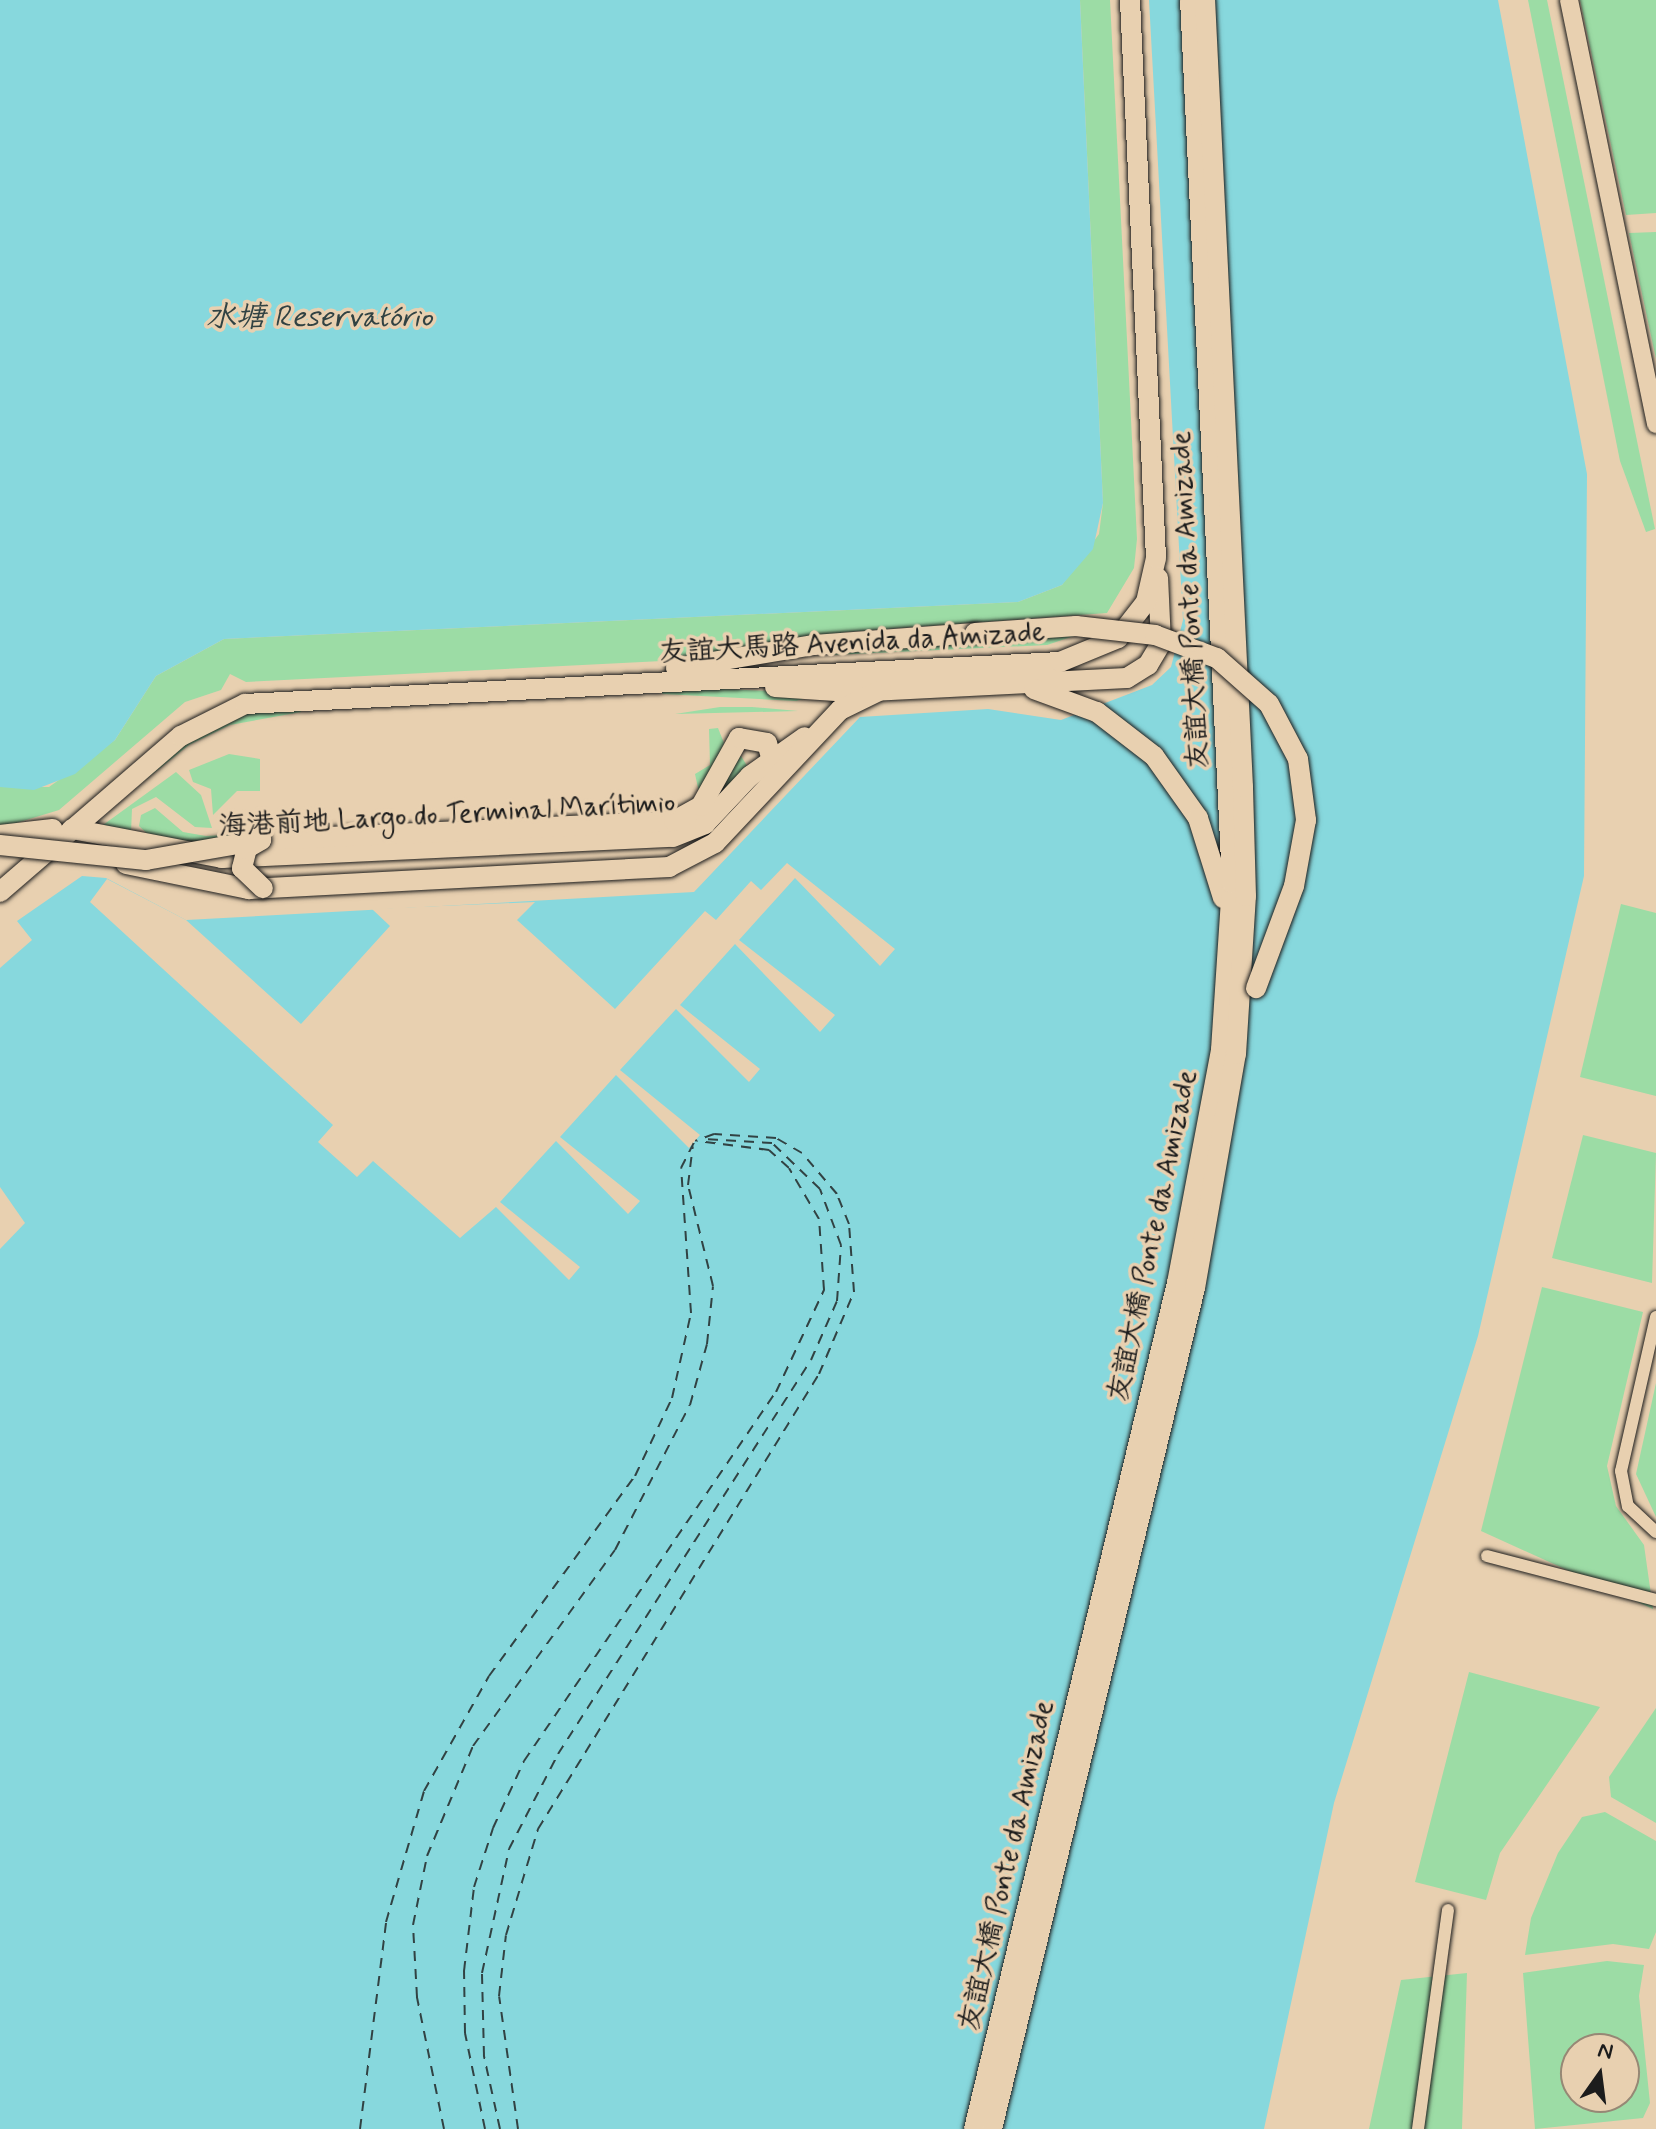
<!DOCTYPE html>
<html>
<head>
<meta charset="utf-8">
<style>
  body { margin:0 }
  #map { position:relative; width:1656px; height:2129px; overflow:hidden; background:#e8d0b0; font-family:Mynerve,"LXGW WenKai TC",sans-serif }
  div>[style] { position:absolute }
  .green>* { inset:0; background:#9cdca5 }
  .water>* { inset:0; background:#87d8dd }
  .pier>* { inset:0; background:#e8d0b0 }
  .ferry>* { height:2px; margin-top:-1px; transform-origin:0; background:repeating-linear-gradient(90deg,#314243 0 10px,transparent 0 18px) }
  .roads { filter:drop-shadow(0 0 2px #1c1c1c) drop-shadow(0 0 2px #1c1c1c) }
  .street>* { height:12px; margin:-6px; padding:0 6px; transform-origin:6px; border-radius:6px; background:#e8d0b0 }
  .secondary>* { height:18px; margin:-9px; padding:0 9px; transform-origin:9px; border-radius:9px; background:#e8d0b0 }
  .primary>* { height:20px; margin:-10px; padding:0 10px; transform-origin:10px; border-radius:10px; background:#e8d0b0 }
  .bridges { filter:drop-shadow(0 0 2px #1c1c1c) drop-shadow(0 0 2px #1c1c1c) }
  .primary-bridge>* { height:20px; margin:-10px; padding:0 10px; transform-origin:10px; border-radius:10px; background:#e8d0b0 }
  span { translate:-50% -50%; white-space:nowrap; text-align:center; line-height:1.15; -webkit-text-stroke:7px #e8d0b0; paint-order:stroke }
  .street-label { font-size:28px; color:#1c1c1c }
  .water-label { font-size:30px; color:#314243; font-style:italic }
  .north { position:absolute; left:1560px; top:2033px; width:80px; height:80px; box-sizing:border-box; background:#e8d0b0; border:2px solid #968875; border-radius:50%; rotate:14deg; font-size:22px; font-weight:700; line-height:32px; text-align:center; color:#1c1c1c }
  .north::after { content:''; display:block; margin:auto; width:28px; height:36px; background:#1c1c1c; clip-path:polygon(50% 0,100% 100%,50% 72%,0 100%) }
</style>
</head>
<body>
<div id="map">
  <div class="green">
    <div style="clip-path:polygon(1080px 0,1110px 0,1137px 539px,1134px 568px,1107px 613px,847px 632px,662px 661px,246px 682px,230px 674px,221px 690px,185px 702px,59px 810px,0 828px,0 787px,49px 787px,115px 740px,156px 676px,224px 639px,1018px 602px,1062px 585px,1099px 534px,1103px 503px)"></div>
    <div style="clip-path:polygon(1528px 0,1547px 0,1655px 529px,1646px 532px,1620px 461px)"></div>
    <div style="clip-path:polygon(1580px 0,1656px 0,1656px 213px,1626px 215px)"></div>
    <div style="clip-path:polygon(1656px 232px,1656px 359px,1629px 233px)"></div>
    <div style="clip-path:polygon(1089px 631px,1047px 645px,832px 655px,834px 648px)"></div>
    <div style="clip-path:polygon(656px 687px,698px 688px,823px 693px,796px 701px,663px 694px)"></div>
    <div style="clip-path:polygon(302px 698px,301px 712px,230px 725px,189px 745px,130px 792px,130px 785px,231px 711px)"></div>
    <div style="clip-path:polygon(720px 707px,752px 707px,798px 711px,675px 714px)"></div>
    <div style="clip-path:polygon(718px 728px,724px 743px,700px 797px,695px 774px,710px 765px,709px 729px)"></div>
    <div style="clip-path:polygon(229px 754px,260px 759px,260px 791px,237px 791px,213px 815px,211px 789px,193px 782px,189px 770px)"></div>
    <div style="clip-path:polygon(741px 756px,749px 769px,704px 818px,680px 831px,223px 851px,153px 839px,139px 826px,141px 815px,155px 808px,183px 832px,206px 836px,401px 826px,401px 840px,680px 827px,702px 814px,730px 762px)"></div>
    <div style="clip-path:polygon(176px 772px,201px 795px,212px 828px,195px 827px,156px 797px,132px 809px,131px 832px,103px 825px)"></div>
    <div style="clip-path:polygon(1621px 904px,1656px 913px,1656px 1096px,1580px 1077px)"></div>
    <div style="clip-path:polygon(1583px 1135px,1656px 1153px,1652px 1283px,1552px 1258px)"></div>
    <div style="clip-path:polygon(1542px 1287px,1643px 1312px,1607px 1466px,1616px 1506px,1644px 1545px,1653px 1609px,1481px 1531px)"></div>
    <div style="clip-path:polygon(1656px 1383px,1656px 1517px,1636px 1474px)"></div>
    <div style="clip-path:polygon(1469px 1672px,1600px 1707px,1500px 1853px,1486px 1900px,1415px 1882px)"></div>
    <div style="clip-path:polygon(1656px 1708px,1656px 1823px,1611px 1797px,1609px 1777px)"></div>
    <div style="clip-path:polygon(1605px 1812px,1656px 1841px,1656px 1932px,1649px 1949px,1613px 1944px,1525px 1955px,1531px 1918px,1558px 1853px,1582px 1817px)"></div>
    <div style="clip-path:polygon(evenodd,1607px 1961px,1644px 1965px,1639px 1996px,1650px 2103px,1643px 2118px,1535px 2129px,1523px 1973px,1607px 1961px,1576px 2049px,1624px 2049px,1624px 2097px,1576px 2097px,1576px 2049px)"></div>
    <div style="clip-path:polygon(1467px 1973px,1462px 2129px,1369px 2129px,1401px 1980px)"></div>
  </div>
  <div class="water">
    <div style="clip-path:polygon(0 0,1080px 0,1103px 503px,1093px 549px,1062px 585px,1018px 602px,224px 639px,156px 676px,115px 740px,75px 774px,34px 790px,0 787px)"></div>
    <div style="clip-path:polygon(1149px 0,1498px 0,1587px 474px,1584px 876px,1478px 1336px,1334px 1803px,1264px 2129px,0 2129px,0 1249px,25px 1223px,0 1187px,0 968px,32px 940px,17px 921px,82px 876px,106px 878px,186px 920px,694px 892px,860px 717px,988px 709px,1061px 720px,1152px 685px,1171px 667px,1183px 620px)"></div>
  </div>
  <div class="pier">
    <div style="clip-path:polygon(787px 863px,895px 949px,880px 966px,795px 878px,739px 940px,835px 1015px,820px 1032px,735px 944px,680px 1005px,760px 1069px,749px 1082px,676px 1009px,620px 1070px,700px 1135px,689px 1148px,616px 1075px,560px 1137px,640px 1201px,628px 1214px,556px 1141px,500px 1202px,580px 1267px,569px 1280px,496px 1207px,460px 1238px,373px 1161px,357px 1177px,318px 1142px,333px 1125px,90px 902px,107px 879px,186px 920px,301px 1024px,390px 926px,372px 909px,535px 902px,517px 920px,615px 1009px,705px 911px,716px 920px,751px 881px,761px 890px)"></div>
  </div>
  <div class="ferry">
    <div style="left:360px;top:2129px;width:209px;rotate:-82.8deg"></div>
    <div style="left:386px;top:1922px;width:136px;rotate:-73.8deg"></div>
    <div style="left:424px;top:1791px;width:132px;rotate:-60.5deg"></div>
    <div style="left:489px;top:1676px;width:248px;rotate:-53.9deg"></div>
    <div style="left:635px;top:1476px;width:86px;rotate:-64.6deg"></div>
    <div style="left:672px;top:1398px;width:87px;rotate:-77.4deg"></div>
    <div style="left:691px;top:1313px;width:145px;rotate:-93.9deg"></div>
    <div style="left:681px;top:1168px;width:29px;rotate:-63deg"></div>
    <div style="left:444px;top:2129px;width:135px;rotate:-101.6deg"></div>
    <div style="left:417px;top:1997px;width:72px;rotate:-93.2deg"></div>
    <div style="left:413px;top:1925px;width:70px;rotate:-78.5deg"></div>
    <div style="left:427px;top:1856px;width:119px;rotate:-67.3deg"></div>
    <div style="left:473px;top:1746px;width:242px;rotate:-54.1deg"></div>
    <div style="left:615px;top:1550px;width:163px;rotate:-62.7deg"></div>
    <div style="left:690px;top:1405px;width:63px;rotate:-74.4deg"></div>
    <div style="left:707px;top:1344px;width:58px;rotate:-84.1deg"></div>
    <div style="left:713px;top:1286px;width:104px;rotate:-103.9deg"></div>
    <div style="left:688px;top:1185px;width:39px;rotate:-83deg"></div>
    <div style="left:485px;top:2129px;width:98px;rotate:-101.8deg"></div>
    <div style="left:465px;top:2033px;width:62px;rotate:-90.9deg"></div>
    <div style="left:464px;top:1971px;width:85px;rotate:-83.2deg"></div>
    <div style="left:474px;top:1887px;width:62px;rotate:-72.1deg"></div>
    <div style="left:493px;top:1828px;width:74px;rotate:-65.2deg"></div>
    <div style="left:524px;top:1761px;width:447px;rotate:-55.7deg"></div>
    <div style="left:776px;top:1392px;width:113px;rotate:-64.8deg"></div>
    <div style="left:824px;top:1290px;width:71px;rotate:-94deg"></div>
    <div style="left:819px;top:1219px;width:59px;rotate:-120.5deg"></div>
    <div style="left:789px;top:1168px;width:27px;rotate:-138deg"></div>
    <div style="left:769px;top:1150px;width:72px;rotate:-172.8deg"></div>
    <div style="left:500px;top:2129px;width:75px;rotate:-102.4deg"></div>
    <div style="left:484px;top:2056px;width:83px;rotate:-91.4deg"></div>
    <div style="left:482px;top:1973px;width:127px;rotate:-77.7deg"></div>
    <div style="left:509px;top:1849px;width:107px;rotate:-62.7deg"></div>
    <div style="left:558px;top:1754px;width:468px;rotate:-57.3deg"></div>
    <div style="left:811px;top:1360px;width:64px;rotate:-66.2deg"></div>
    <div style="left:837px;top:1301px;width:56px;rotate:-85.9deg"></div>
    <div style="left:841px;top:1245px;width:60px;rotate:-110.6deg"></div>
    <div style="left:820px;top:1189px;width:66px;rotate:-136.2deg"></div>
    <div style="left:772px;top:1143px;width:68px;rotate:-176.6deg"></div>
    <div style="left:518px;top:2129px;width:134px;rotate:-98.1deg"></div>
    <div style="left:499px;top:1996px;width:61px;rotate:-83.5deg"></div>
    <div style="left:506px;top:1935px;width:111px;rotate:-73.2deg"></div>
    <div style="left:538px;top:1829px;width:535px;rotate:-58.3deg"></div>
    <div style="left:819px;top:1374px;width:89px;rotate:-66.9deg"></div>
    <div style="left:854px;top:1292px;width:68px;rotate:-94.2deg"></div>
    <div style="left:849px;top:1224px;width:32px;rotate:-112deg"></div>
    <div style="left:837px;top:1194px;width:54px;rotate:-130.5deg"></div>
    <div style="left:802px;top:1153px;width:30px;rotate:-150deg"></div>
    <div style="left:776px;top:1138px;width:62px;rotate:-176.3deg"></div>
    <div style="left:714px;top:1134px;width:20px;rotate:160deg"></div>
  </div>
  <div class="roads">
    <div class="street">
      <div style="left:1656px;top:1317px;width:158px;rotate:102.8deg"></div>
      <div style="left:1621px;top:1471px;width:36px;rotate:79deg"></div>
      <div style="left:1628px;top:1506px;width:38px;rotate:43deg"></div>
      <div style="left:1487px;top:1556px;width:175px;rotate:14.6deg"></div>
      <div style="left:1418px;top:2129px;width:221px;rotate:-82.2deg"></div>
    </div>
    <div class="secondary">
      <div style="left:1569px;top:0;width:433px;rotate:78.4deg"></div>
    </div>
    <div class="primary">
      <div style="left:676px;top:668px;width:140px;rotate:-9.5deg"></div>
      <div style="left:814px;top:645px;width:161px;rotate:-4.3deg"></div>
      <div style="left:775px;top:687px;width:76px;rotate:3.8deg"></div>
      <div style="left:851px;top:692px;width:276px;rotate:-2.9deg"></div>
      <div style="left:1127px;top:678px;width:25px;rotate:-32deg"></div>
      <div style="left:1148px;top:665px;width:26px;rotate:-59deg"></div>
      <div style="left:1161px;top:643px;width:65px;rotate:-92.6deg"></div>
      <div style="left:1034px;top:689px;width:67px;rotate:20.1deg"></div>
      <div style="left:1097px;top:712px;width:72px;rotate:37.7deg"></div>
      <div style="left:1154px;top:756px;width:76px;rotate:54.6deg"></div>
      <div style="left:1198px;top:818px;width:84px;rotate:72.6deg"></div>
      <div style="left:72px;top:829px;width:153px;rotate:10.9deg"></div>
      <div style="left:222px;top:858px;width:451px;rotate:-2.7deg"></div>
      <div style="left:673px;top:837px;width:35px;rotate:-22deg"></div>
      <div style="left:705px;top:824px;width:66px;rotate:-46.8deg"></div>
      <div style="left:750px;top:776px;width:67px;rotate:-35.3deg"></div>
      <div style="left:0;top:835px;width:53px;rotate:-6.5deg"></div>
      <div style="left:261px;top:840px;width:413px;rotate:-2.6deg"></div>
      <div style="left:674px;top:821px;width:31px;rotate:-29deg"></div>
      <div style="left:701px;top:806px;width:78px;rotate:-60.8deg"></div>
      <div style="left:739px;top:738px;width:28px;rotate:10deg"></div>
      <div style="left:767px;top:743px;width:26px;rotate:74deg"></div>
      <div style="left:126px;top:864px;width:126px;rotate:11.5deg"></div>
      <div style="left:249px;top:889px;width:421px;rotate:-3deg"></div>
      <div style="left:669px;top:867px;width:52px;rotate:-27.6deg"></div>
      <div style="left:715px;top:843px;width:183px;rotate:-46.8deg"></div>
      <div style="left:840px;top:710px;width:46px;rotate:-26deg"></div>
      <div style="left:0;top:892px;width:239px;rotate:-40.8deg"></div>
      <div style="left:181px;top:736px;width:72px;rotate:-26.6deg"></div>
      <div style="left:245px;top:704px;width:816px;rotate:-2.95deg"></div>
      <div style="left:1060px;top:662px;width:63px;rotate:-22.5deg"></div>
      <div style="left:1118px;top:638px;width:46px;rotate:-52.1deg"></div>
      <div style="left:1146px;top:602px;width:45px;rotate:-77.2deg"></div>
      <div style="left:1156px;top:558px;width:559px;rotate:-92.67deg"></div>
      <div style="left:974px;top:2129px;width:870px;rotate:-76.51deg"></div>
      <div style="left:1177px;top:1283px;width:237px;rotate:-79.3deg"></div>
      <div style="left:1221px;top:1050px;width:167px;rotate:-86.2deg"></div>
      <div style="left:1232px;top:883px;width:884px;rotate:-92.72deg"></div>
      <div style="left:992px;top:2129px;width:865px;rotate:-76.43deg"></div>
      <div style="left:1195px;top:1288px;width:238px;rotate:-80.1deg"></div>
      <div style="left:1236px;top:1054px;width:158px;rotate:-86.4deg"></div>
      <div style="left:1246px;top:896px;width:109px;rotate:-91.6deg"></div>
      <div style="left:1243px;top:787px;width:788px;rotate:-92.76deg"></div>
    </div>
  </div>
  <div class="bridges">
    <div class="primary-bridge">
      <div style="left:975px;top:633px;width:101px;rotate:-4deg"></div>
      <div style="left:1076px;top:626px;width:80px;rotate:6.5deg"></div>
      <div style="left:1155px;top:635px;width:66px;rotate:20.4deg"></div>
      <div style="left:1217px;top:658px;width:69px;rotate:41.5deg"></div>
      <div style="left:1269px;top:704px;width:62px;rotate:62.2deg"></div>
      <div style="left:1298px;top:759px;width:62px;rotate:82.5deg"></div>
      <div style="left:1306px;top:820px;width:67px;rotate:100.3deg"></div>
      <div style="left:1294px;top:886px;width:109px;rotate:110.4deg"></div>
      <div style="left:261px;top:840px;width:16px;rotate:150deg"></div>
      <div style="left:247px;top:848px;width:21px;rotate:104deg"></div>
      <div style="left:242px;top:868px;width:29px;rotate:44deg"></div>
      <div style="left:0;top:845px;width:147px;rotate:5.9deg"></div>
      <div style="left:146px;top:860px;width:117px;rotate:-9.9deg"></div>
    </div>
  </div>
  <div class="street-label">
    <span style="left:1191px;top:600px;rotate:-93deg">友誼大橋 Ponte da Amizade</span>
    <span style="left:852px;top:644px;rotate:-3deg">友誼大馬路 Avenida da Amizade</span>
    <span style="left:447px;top:816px;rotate:-3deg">海港前地 Largo do Terminal Marítimio</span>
    <span style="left:1154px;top:1236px;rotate:-78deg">友誼大橋 Ponte da Amizade</span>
    <span style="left:1008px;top:1866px;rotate:-77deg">友誼大橋 Ponte da Amizade</span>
  </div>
  <div class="water-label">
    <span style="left:319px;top:318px">水塘 Reservatório</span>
  </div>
  <div class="north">N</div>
</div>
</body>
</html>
